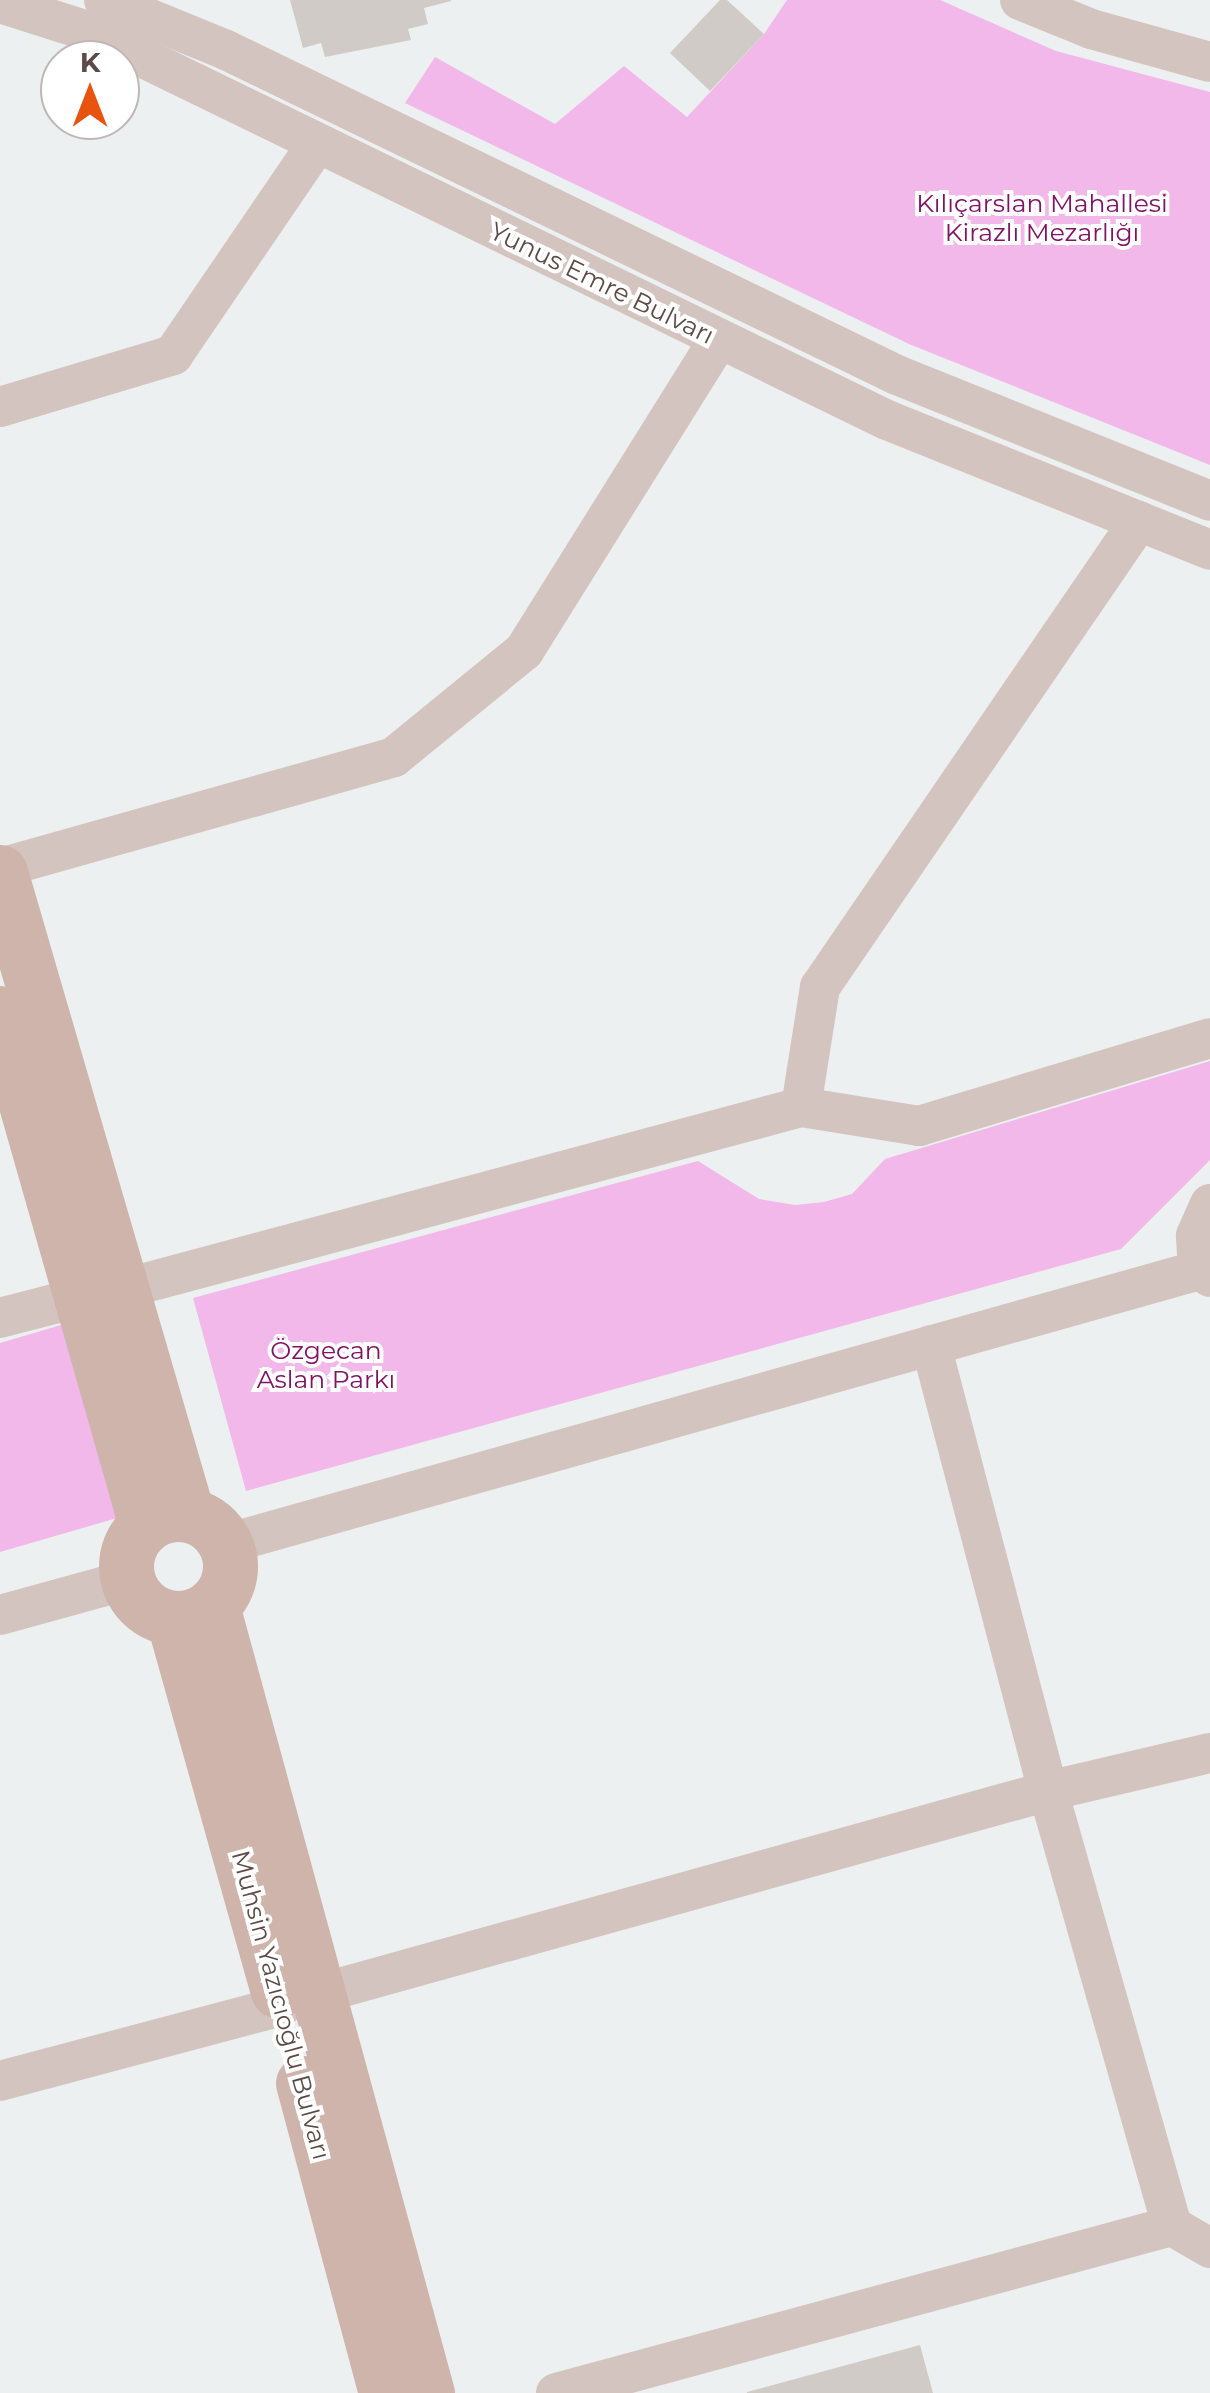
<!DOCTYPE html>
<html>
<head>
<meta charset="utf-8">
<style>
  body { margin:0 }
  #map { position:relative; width:1210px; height:2393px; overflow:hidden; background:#edf0f0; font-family:Montserrat,sans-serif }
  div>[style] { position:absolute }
  .green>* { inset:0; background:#f1b8e9 }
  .building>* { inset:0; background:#d1cbc7 }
  .street>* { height:40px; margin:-20px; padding:0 20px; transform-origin:20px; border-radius:20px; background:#d4c4c0 }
  .primary>* { height:55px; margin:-27.5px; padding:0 27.5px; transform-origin:27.5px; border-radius:27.5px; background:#ceb4ab }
  .primary>.ring { margin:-27.5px; padding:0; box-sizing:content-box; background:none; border:55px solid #ceb4ab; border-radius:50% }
  span { translate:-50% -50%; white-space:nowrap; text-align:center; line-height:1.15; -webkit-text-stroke:8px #fff; paint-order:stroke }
  .park-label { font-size:25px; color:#811265 }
  .street-label { font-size:25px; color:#5c4a45 }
  .north { position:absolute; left:40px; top:40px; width:100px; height:100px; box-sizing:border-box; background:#fff; border:2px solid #beb7b5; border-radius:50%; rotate:0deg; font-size:28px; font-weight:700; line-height:40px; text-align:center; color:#5c4a45 }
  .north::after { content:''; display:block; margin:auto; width:35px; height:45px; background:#e8530f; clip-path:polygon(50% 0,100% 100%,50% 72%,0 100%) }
</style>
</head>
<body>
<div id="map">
  <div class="green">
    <div style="clip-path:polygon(787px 0,940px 0,1056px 51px,1210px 92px,1210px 465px,909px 344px,405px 103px,435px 57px,555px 124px,624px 66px,687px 117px,764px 34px)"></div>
    <div style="clip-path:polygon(1210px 1061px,1210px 1160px,1121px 1249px,246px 1491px,193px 1298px,698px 1161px,759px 1199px,795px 1205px,824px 1202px,852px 1194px,885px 1159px)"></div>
    <div style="clip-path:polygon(61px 1325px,117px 1518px,0 1552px,0 1343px)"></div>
  </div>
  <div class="building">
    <div style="clip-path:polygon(290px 0,451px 0,451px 1px,424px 8px,428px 24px,408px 29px,411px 40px,325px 57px,321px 43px,303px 48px)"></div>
    <div style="clip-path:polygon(720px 0,727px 0,764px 34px,710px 91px,670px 53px)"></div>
    <div style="clip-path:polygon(920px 2345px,933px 2393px,747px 2393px,747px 2392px)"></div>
  </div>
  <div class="street">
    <div style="left:104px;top:0;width:132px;rotate:22.3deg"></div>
    <div style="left:226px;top:50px;width:746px;rotate:25.84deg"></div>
    <div style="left:897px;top:375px;width:337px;rotate:21.9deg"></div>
    <div style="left:1020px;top:0;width:77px;rotate:22.2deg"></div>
    <div style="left:1091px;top:29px;width:123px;rotate:15.5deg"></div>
    <div style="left:0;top:3px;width:92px;rotate:17.7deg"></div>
    <div style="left:88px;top:31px;width:889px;rotate:25.96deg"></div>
    <div style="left:887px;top:420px;width:348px;rotate:21.9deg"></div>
    <div style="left:0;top:407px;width:181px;rotate:-16.7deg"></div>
    <div style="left:173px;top:355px;width:255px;rotate:-55.7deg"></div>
    <div style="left:1139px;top:521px;width:565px;rotate:124.39deg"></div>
    <div style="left:820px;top:987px;width:121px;rotate:99deg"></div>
    <div style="left:801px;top:1107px;width:120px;rotate:9.1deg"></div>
    <div style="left:919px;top:1126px;width:304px;rotate:-16.8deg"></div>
    <div style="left:0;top:868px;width:409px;rotate:-15.7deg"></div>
    <div style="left:394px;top:757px;width:168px;rotate:-39.2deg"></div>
    <div style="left:524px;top:651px;width:366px;rotate:-58deg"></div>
    <div style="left:1210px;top:1204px;width:35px;rotate:114deg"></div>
    <div style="left:1196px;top:1236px;width:17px;rotate:87deg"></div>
    <div style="left:1197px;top:1253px;width:27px;rotate:62deg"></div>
    <div style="left:119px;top:1290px;width:706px;rotate:-15.02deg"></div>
    <div style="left:0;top:1318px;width:84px;rotate:-14.5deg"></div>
    <div style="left:226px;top:1544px;width:1015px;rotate:-15.72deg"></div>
    <div style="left:0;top:1615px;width:132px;rotate:-15.4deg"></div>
    <div style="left:318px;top:1994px;width:758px;rotate:-15.54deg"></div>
    <div style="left:1048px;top:1791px;width:166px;rotate:-13.2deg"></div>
    <div style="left:0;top:2081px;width:292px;rotate:-14.9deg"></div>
    <div style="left:1172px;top:2226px;width:44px;rotate:30.1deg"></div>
    <div style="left:556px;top:2393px;width:638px;rotate:-15.17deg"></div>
    <div style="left:1172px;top:2226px;width:452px;rotate:-105.9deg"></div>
    <div style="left:1048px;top:1791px;width:461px;rotate:-104.7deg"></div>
  </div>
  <div class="primary">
    <div style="left:0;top:872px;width:669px;rotate:73.76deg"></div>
    <div style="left:0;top:1013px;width:532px;rotate:74.08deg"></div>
    <div class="ring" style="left:126px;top:1514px;width:49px;height:49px"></div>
    <div style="left:212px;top:1606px;width:816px;rotate:74.72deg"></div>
    <div style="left:173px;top:1618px;width:387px;rotate:74.3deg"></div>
    <div style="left:303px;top:2083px;width:321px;rotate:75deg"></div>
  </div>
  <div class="park-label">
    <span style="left:1042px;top:218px">Kılıçarslan Mahallesi<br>Kirazlı Mezarlığı</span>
    <span style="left:326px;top:1365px">Özgecan<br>Aslan Parkı</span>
  </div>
  <div class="street-label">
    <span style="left:602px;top:283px;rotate:26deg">Yunus Emre Bulvarı</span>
    <span style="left:281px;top:2005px;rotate:75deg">Muhsin Yazıcıoğlu Bulvarı</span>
  </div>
  <div class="north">K</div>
</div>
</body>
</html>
